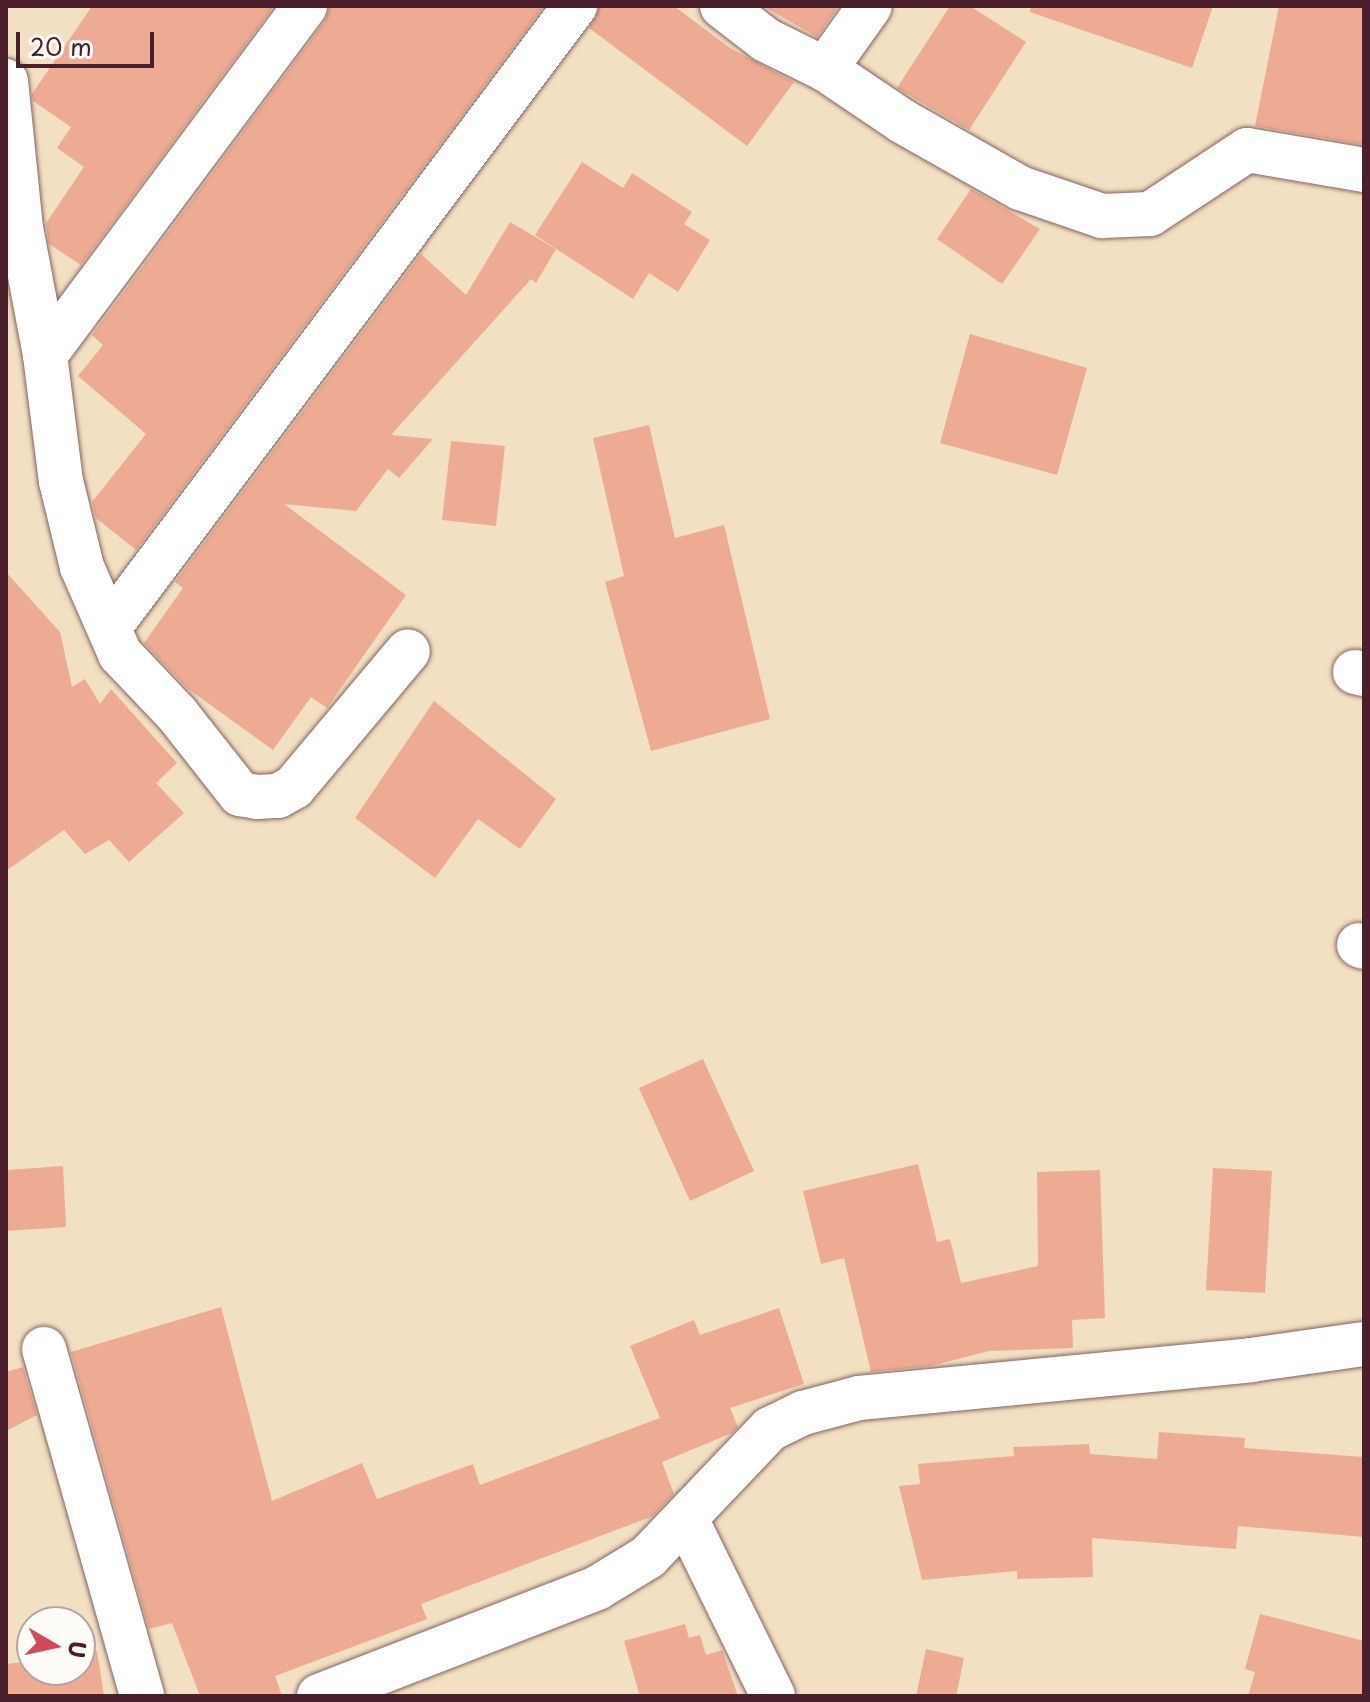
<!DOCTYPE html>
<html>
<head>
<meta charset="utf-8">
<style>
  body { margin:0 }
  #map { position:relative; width:1370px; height:1702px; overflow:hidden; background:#f2e0c2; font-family:"Playpen Sans",sans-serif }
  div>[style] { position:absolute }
  .building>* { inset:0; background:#eeab94 }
  .roads { filter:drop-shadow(0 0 2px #856360) drop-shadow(0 0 2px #856360) }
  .minor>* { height:44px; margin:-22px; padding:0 22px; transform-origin:22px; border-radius:22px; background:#fff }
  span { translate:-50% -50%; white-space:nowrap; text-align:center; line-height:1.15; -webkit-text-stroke:8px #fdfcf7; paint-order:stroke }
  .frame { position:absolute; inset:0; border:8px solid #4a1f2b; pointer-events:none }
  .north { position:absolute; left:16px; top:1606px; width:80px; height:80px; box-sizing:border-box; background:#fdfcf7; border:2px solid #b5a4a5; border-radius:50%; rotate:99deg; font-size:22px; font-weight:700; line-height:32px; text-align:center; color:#4a1f2b }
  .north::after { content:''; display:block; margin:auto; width:28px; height:36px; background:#d1495b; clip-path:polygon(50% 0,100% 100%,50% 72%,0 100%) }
  .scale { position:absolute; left:16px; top:32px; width:138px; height:36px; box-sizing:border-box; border:4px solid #4a1f2b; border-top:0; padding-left:10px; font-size:24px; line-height:28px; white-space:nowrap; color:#4a1f2b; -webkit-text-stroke:6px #fdfcf7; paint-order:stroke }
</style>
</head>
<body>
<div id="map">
  <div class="building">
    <div style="clip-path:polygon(92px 6px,274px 6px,81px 265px,49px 244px,46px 223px,84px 167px,57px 148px,71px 127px,33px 101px,32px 94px)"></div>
    <div style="clip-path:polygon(330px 6px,544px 6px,136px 550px,96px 518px,92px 502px,146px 434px,78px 376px,103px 345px,92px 335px,325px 21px)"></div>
    <div style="clip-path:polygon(600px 6px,674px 6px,730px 48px,794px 82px,747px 146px,589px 28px)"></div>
    <div style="clip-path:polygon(763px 6px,839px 6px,817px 37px)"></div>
    <div style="clip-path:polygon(950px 6px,970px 6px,1026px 42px,969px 130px,897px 88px)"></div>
    <div style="clip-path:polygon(1031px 6px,1213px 6px,1192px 68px,1030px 12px)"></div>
    <div style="clip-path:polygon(1279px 6px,1364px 6px,1364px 145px,1255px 126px)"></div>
    <div style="clip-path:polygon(582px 162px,623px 188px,632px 173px,692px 212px,684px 224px,710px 240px,678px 292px,649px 273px,633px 299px,535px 235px)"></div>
    <div style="clip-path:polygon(971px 189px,1040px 229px,1002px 284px,937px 239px)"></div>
    <div style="clip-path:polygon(510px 222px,556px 249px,536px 283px,531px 279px,391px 435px,433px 439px,399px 478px,388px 469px,356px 511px,284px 504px,406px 595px,327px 708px,311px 697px,273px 750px,187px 688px,144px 643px,183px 588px,175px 582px,421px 254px,466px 295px)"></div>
    <div style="clip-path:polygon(970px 334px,1087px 368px,1057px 475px,940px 443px)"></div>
    <div style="clip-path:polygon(649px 425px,675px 538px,724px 525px,770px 719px,651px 751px,605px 582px,624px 576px,593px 438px)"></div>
    <div style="clip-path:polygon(451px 441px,505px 446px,496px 526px,442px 520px)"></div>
    <div style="clip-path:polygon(6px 572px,60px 632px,72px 687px,85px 679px,100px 704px,111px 689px,177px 763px,156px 783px,184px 813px,129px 862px,109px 840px,85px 854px,64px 830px,6px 871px)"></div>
    <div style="clip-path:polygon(434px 701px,556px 799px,520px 849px,478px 819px,435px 878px,355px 818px)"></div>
    <div style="clip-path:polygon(703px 1059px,754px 1171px,690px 1201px,639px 1088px)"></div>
    <div style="clip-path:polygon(918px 1164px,937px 1242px,950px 1239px,961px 1283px,1038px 1266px,1037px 1172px,1100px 1170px,1105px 1318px,1072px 1320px,1073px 1348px,989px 1351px,931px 1366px,871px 1372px,844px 1258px,821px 1264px,803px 1191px)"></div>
    <div style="clip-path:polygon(63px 1166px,66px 1227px,6px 1231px,6px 1170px)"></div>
    <div style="clip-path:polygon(1213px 1168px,1272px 1171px,1265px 1293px,1206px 1290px)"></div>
    <div style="clip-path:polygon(221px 1307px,272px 1501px,362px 1463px,377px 1499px,473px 1464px,480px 1485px,660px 1418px,630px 1346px,694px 1320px,700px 1335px,779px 1308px,804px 1384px,730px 1408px,738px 1427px,732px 1433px,662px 1462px,674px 1494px,653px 1516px,421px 1604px,427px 1619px,275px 1676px,282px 1696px,200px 1696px,172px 1623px,149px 1629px,71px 1352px)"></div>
    <div style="clip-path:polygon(23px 1367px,37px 1415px,6px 1431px,6px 1372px)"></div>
    <div style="clip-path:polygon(1159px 1432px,1245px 1438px,1244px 1448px,1364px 1457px,1364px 1537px,1238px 1526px,1236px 1549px,1092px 1538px,1093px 1577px,1017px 1579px,1017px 1571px,922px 1580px,899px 1486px,920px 1484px,918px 1464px,1014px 1456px,1013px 1447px,1089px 1444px,1090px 1454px,1157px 1459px)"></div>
    <div style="clip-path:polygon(1260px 1614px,1364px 1641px,1364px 1696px,1248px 1696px,1255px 1672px,1245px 1669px)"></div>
    <div style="clip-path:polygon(685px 1624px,689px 1638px,700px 1635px,706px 1655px,722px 1650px,738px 1696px,640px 1696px,624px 1641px)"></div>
    <div style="clip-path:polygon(926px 1649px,964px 1658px,956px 1696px,916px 1696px)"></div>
    <div style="clip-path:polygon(97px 1651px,104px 1696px,6px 1696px,6px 1664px,32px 1661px,32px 1670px,80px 1670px,80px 1654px)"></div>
  </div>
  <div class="roads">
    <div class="minor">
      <div style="left:722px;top:6px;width:56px;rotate:37.7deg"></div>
      <div style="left:766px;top:40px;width:66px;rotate:26.2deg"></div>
      <div style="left:825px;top:69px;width:93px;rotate:34deg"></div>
      <div style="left:902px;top:121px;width:136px;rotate:29.6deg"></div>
      <div style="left:1020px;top:188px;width:87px;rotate:18.9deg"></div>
      <div style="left:1102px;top:216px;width:48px;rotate:-2.4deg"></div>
      <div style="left:1150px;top:214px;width:116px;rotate:-33.4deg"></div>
      <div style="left:1247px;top:150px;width:119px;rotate:9.7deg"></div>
      <div style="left:825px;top:69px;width:77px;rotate:-54.5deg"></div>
      <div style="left:6px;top:81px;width:148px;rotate:84.2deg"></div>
      <div style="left:21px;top:228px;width:129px;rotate:79.3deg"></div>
      <div style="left:45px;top:355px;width:127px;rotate:82.8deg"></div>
      <div style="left:61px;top:481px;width:89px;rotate:76.3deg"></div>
      <div style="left:82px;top:567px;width:95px;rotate:66.4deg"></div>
      <div style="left:120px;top:654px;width:83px;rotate:46.5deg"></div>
      <div style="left:177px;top:714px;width:102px;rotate:51.8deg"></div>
      <div style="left:240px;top:794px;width:17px;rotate:10deg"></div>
      <div style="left:257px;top:797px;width:21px;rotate:-3deg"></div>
      <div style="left:278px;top:796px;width:18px;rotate:-29deg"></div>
      <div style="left:294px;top:787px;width:177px;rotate:-50deg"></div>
      <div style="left:45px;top:355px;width:435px;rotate:-53.3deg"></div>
      <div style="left:111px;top:625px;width:774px;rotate:-53.14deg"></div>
      <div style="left:1355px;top:672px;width:9px;rotate:13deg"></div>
      <div style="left:1359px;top:945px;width:5px;rotate:22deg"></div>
      <div style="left:44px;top:1349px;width:361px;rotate:74.2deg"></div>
      <div style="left:687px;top:1521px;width:195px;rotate:63.8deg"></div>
      <div style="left:319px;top:1696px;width:298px;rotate:-21.2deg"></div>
      <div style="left:597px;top:1588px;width:60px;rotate:-31.3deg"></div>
      <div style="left:648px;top:1557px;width:177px;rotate:-46.4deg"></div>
      <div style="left:770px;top:1429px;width:37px;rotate:-26deg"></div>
      <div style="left:803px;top:1413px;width:58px;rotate:-15deg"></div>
      <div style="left:859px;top:1398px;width:394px;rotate:-5.5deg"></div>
      <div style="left:1251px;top:1360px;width:114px;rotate:-8.1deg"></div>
    </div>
  </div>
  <div class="frame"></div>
  <div class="north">U</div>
  <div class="scale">20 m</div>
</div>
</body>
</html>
